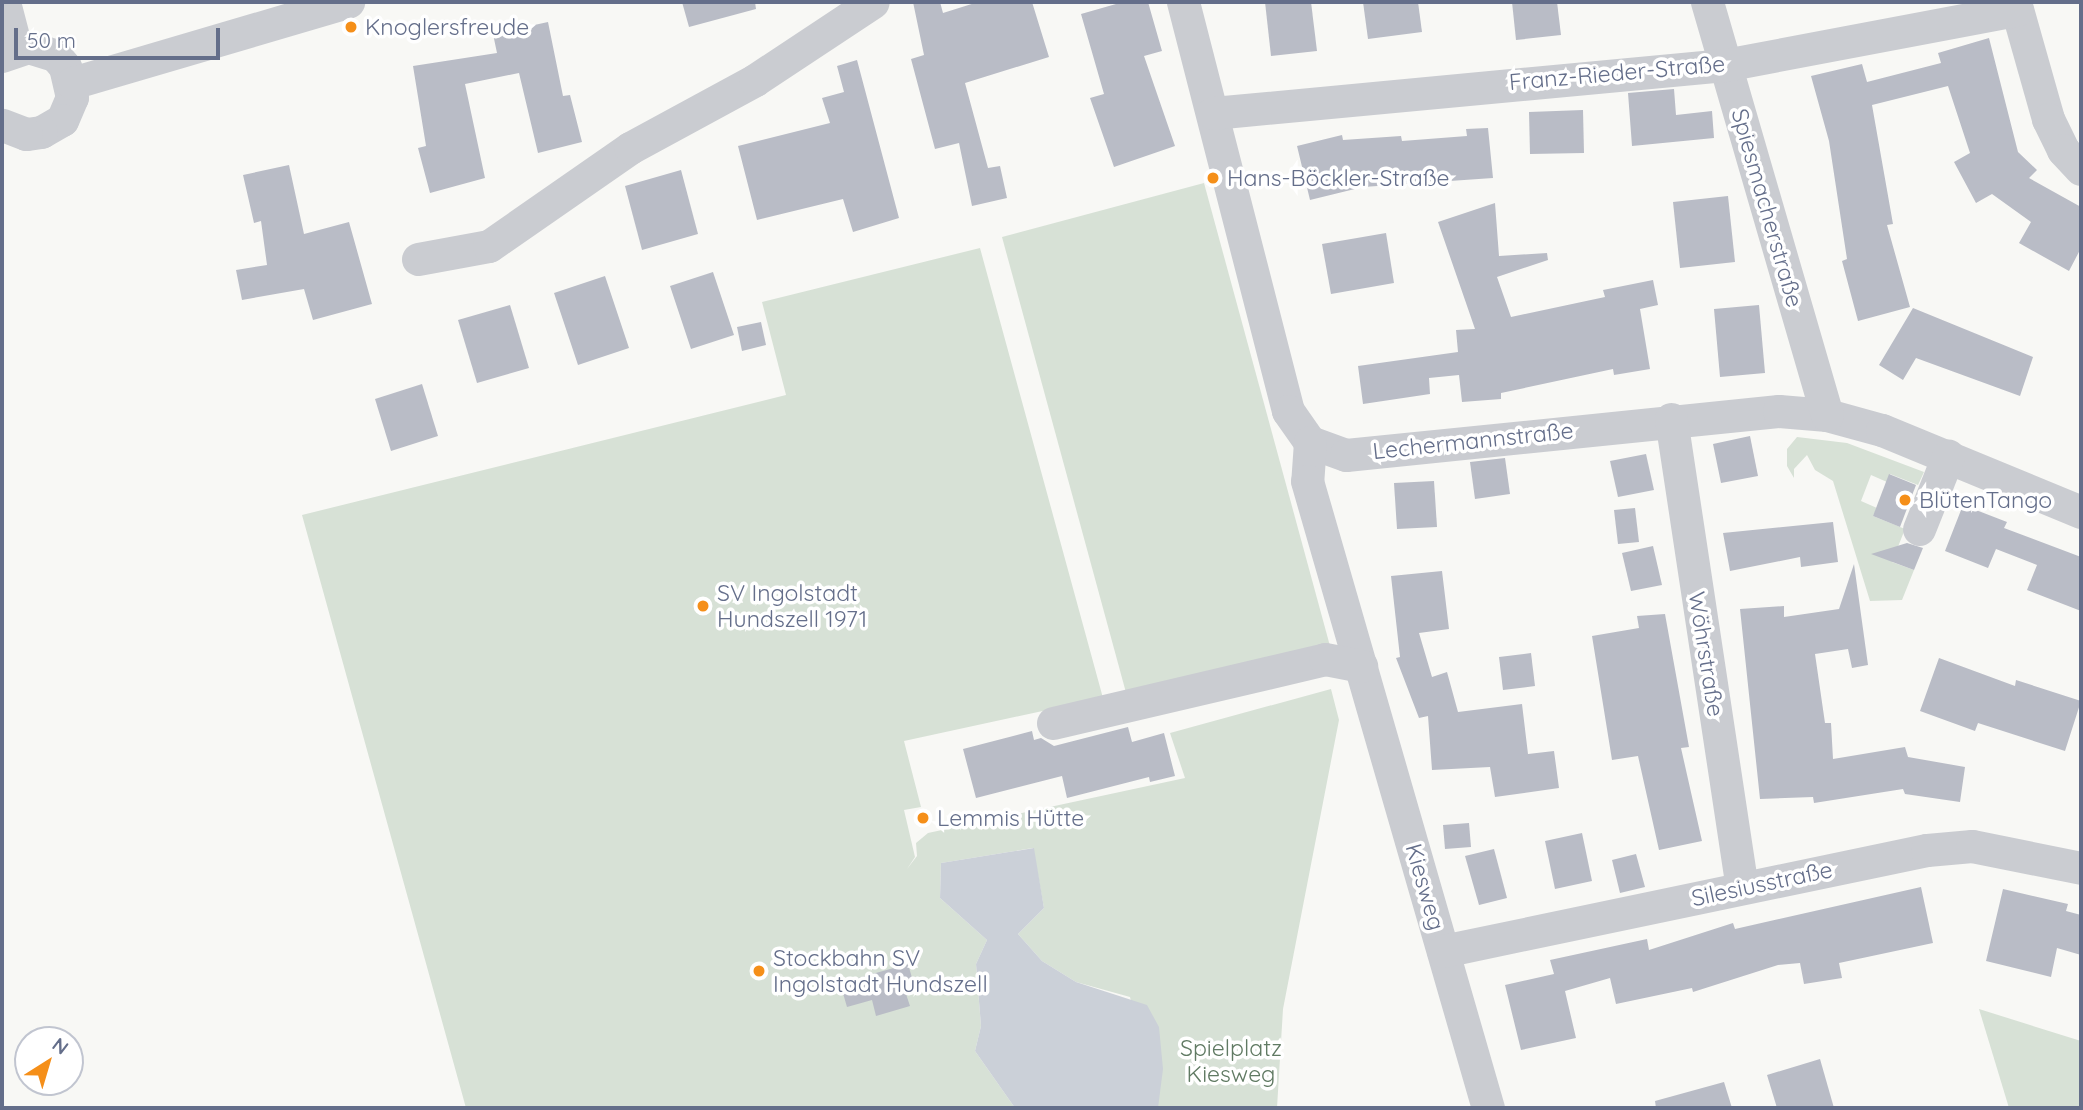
<!DOCTYPE html>
<html>
<head>
<meta charset="utf-8">
<style>
  body { margin:0 }
  #map { position:relative; width:2083px; height:1110px; overflow:hidden; background:#f8f8f5; font-family:Quicksand,sans-serif }
  div>[style] { position:absolute }
  .green>* { inset:0; background:#d7e1d6 }
  .water>* { inset:0; background:#cbd0d8 }
  .building>* { inset:0; background:#b9bcc6 }
  .minor>* { height:33px; margin:-16.5px; padding:0 16.5px; transform-origin:16.5px; border-radius:16.5px; background:#caccd1 }
  .dots>* { width:19px; height:19px; translate:-50% -50%; box-sizing:border-box; border:4px solid #fff; border-radius:50% }
  span { translate:-50% -50%; white-space:nowrap; text-align:center; line-height:1.15; -webkit-text-stroke:7px #fff; paint-order:stroke }
  .poi-label { font-size:23px; color:#646e8a }
  .left { translate:0 -50%; text-align:left }
  .street-label { font-size:23px; color:#646e8a }
  .park-label { font-size:23px; color:#607a63 }
  .frame { position:absolute; inset:0; border:4px solid #646e8a; pointer-events:none }
  .north { position:absolute; left:14px; top:1026px; width:70px; height:70px; box-sizing:border-box; background:#fff; border:2px solid #c1c5d0; border-radius:50%; rotate:37deg; font-size:19px; font-weight:700; line-height:28px; text-align:center; color:#646e8a }
  .north::after { content:''; display:block; margin:auto; width:24px; height:32px; background:#f58f19; clip-path:polygon(50% 0,100% 100%,50% 72%,0 100%) }
  .scale { position:absolute; left:14px; top:28px; width:206px; height:32px; box-sizing:border-box; border:4px solid #646e8a; border-top:0; padding-left:9px; font-size:21px; line-height:24px; white-space:nowrap; color:#646e8a; -webkit-text-stroke:5px #fff; paint-order:stroke }
</style>
</head>
<body>
<div id="map">
  <div class="green">
    <div style="clip-path:polygon(1204px 183px,1330px 646px,1128px 700px,1002px 237px)"></div>
    <div style="clip-path:polygon(980px 248px,1103px 698px,904px 741px,921px 807px,904px 810px,915px 857px,907px 869px,917px 856px,916px 843px,928px 833px,1185px 778px,1170px 733px,1331px 689px,1339px 720px,1283px 1009px,1277px 1108px,1158px 1108px,1130px 997px,1076px 982px,1042px 961px,1018px 934px,1044px 908px,1033px 848px,941px 863px,940px 898px,987px 940px,976px 964px,981px 1026px,975px 1051px,1015px 1108px,466px 1108px,302px 515px,786px 395px,762px 302px)"></div>
    <div style="clip-path:polygon(1797px 437px,1847px 443px,1924px 472px,1918px 485px,1890px 474px,1887px 482px,1871px 475px,1861px 501px,1877px 508px,1873px 516px,1905px 529px,1892px 562px,1914px 570px,1902px 600px,1870px 601px,1833px 481px,1815px 470px,1807px 455px,1794px 469px,1794px 478px,1787px 466px,1787px 449px)"></div>
    <div style="clip-path:polygon(1979px 1009px,2081px 1041px,2081px 1108px,2009px 1108px)"></div>
  </div>
  <div class="water">
    <div style="clip-path:polygon(1034px 848px,1044px 908px,1018px 934px,1042px 961px,1076px 982px,1147px 1005px,1159px 1027px,1163px 1069px,1158px 1108px,1015px 1108px,975px 1051px,981px 1026px,976px 964px,987px 940px,940px 898px,941px 863px)"></div>
  </div>
  <div class="building">
    <div style="clip-path:polygon(682px 2px,755px 2px,756px 9px,689px 27px)"></div>
    <div style="clip-path:polygon(913px 2px,940px 2px,943px 13px,978px 2px,1032px 2px,1049px 57px,965px 83px,988px 168px,1000px 166px,1007px 198px,972px 206px,959px 143px,935px 149px,911px 59px,924px 55px)"></div>
    <div style="clip-path:polygon(1123px 2px,1148px 2px,1162px 51px,1144px 56px,1175px 146px,1114px 167px,1090px 98px,1104px 94px,1081px 14px)"></div>
    <div style="clip-path:polygon(1265px 2px,1311px 2px,1317px 51px,1271px 56px)"></div>
    <div style="clip-path:polygon(1363px 2px,1418px 2px,1422px 32px,1368px 39px)"></div>
    <div style="clip-path:polygon(1512px 2px,1557px 2px,1561px 35px,1516px 40px)"></div>
    <div style="clip-path:polygon(548px 22px,563px 96px,570px 95px,582px 142px,538px 153px,519px 73px,465px 84px,485px 178px,430px 193px,418px 148px,426px 146px,413px 66px,497px 53px,493px 34px)"></div>
    <div style="clip-path:polygon(1989px 38px,2018px 152px,2037px 170px,2029px 178px,2081px 207px,2081px 248px,2069px 271px,2019px 243px,2031px 222px,1992px 194px,1976px 203px,1954px 162px,1970px 153px,1948px 86px,1872px 105px,1893px 224px,1887px 225px,1910px 307px,1858px 321px,1842px 261px,1847px 259px,1829px 141px,1811px 76px,1862px 64px,1867px 82px,1941px 63px,1938px 53px)"></div>
    <div style="clip-path:polygon(857px 60px,899px 218px,853px 232px,843px 199px,757px 220px,738px 146px,830px 123px,822px 98px,844px 92px,837px 66px)"></div>
    <div style="clip-path:polygon(1674px 89px,1676px 115px,1712px 111px,1714px 138px,1632px 146px,1628px 93px)"></div>
    <div style="clip-path:polygon(1583px 110px,1584px 153px,1530px 154px,1529px 112px)"></div>
    <div style="clip-path:polygon(1488px 128px,1493px 178px,1363px 187px,1310px 200px,1297px 146px,1342px 135px,1343px 140px,1401px 136px,1402px 141px,1467px 136px,1466px 129px)"></div>
    <div style="clip-path:polygon(289px 165px,304px 234px,349px 222px,372px 304px,313px 320px,304px 289px,242px 300px,236px 270px,267px 265px,261px 221px,254px 223px,243px 175px)"></div>
    <div style="clip-path:polygon(681px 170px,698px 234px,642px 250px,625px 186px)"></div>
    <div style="clip-path:polygon(1728px 196px,1735px 262px,1680px 268px,1673px 202px)"></div>
    <div style="clip-path:polygon(1495px 203px,1499px 256px,1547px 253px,1548px 260px,1497px 277px,1511px 317px,1605px 297px,1603px 290px,1653px 280px,1658px 305px,1640px 309px,1650px 369px,1614px 375px,1613px 369px,1501px 393px,1501px 399px,1462px 402px,1459px 375px,1429px 378px,1430px 394px,1363px 404px,1358px 366px,1458px 352px,1456px 330px,1475px 329px,1438px 222px)"></div>
    <div style="clip-path:polygon(1386px 233px,1394px 283px,1331px 294px,1322px 244px)"></div>
    <div style="clip-path:polygon(713px 272px,734px 335px,691px 349px,670px 286px)"></div>
    <div style="clip-path:polygon(605px 276px,629px 348px,578px 365px,554px 293px)"></div>
    <div style="clip-path:polygon(510px 305px,529px 368px,477px 383px,458px 320px)"></div>
    <div style="clip-path:polygon(1759px 305px,1765px 373px,1720px 377px,1714px 309px)"></div>
    <div style="clip-path:polygon(1913px 308px,2033px 357px,2020px 396px,1916px 358px,1903px 380px,1879px 365px)"></div>
    <div style="clip-path:polygon(761px 322px,766px 345px,742px 351px,737px 327px)"></div>
    <div style="clip-path:polygon(422px 384px,438px 436px,391px 451px,375px 399px)"></div>
    <div style="clip-path:polygon(1750px 436px,1758px 476px,1721px 483px,1713px 444px)"></div>
    <div style="clip-path:polygon(1646px 454px,1654px 490px,1618px 497px,1610px 461px)"></div>
    <div style="clip-path:polygon(1505px 458px,1510px 494px,1475px 499px,1470px 462px)"></div>
    <div style="clip-path:polygon(1889px 474px,1916px 485px,1900px 527px,1873px 516px)"></div>
    <div style="clip-path:polygon(1434px 481px,1437px 527px,1397px 529px,1394px 483px)"></div>
    <div style="clip-path:polygon(1963px 505px,2007px 522px,2004px 528px,2081px 557px,2081px 611px,2027px 590px,2037px 565px,1996px 549px,1988px 568px,1945px 551px)"></div>
    <div style="clip-path:polygon(1635px 508px,1639px 542px,1618px 544px,1614px 510px)"></div>
    <div style="clip-path:polygon(1833px 522px,1838px 562px,1801px 567px,1800px 557px,1730px 571px,1723px 533px)"></div>
    <div style="clip-path:polygon(1907px 543px,1923px 548px,1914px 570px,1871px 554px)"></div>
    <div style="clip-path:polygon(1653px 546px,1662px 585px,1631px 591px,1622px 553px)"></div>
    <div style="clip-path:polygon(1854px 564px,1868px 665px,1852px 668px,1848px 649px,1815px 654px,1825px 723px,1831px 723px,1833px 759px,1905px 747px,1908px 757px,1965px 767px,1960px 802px,1905px 794px,1903px 789px,1814px 803px,1813px 797px,1760px 799px,1740px 609px,1784px 606px,1784px 617px,1839px 609px)"></div>
    <div style="clip-path:polygon(1442px 571px,1449px 629px,1419px 633px,1432px 677px,1447px 672px,1458px 712px,1522px 704px,1528px 754px,1554px 751px,1559px 788px,1495px 797px,1490px 767px,1432px 770px,1428px 716px,1419px 718px,1396px 658px,1400px 657px,1391px 576px)"></div>
    <div style="clip-path:polygon(1665px 614px,1689px 747px,1681px 748px,1702px 841px,1659px 850px,1638px 756px,1612px 760px,1592px 636px,1639px 628px,1637px 616px)"></div>
    <div style="clip-path:polygon(1531px 653px,1535px 686px,1503px 690px,1499px 657px)"></div>
    <div style="clip-path:polygon(1939px 658px,2015px 686px,2016px 680px,2081px 701px,2065px 751px,1978px 723px,1975px 731px,1920px 711px)"></div>
    <div style="clip-path:polygon(1128px 727px,1132px 742px,1164px 733px,1175px 776px,1150px 782px,1149px 777px,1067px 798px,1062px 776px,976px 798px,963px 749px,1032px 731px,1034px 740px,1041px 738px,1054px 746px)"></div>
    <div style="clip-path:polygon(1469px 823px,1471px 847px,1445px 849px,1443px 825px)"></div>
    <div style="clip-path:polygon(1582px 833px,1592px 881px,1555px 889px,1545px 841px)"></div>
    <div style="clip-path:polygon(1494px 849px,1507px 898px,1479px 905px,1465px 856px)"></div>
    <div style="clip-path:polygon(1636px 854px,1645px 887px,1620px 893px,1612px 860px)"></div>
    <div style="clip-path:polygon(1921px 887px,1933px 943px,1839px 963px,1842px 978px,1804px 984px,1800px 963px,1778px 965px,1693px 992px,1692px 988px,1616px 1004px,1610px 978px,1565px 991px,1576px 1038px,1521px 1050px,1505px 985px,1554px 974px,1550px 960px,1647px 939px,1649px 950px,1733px 923px,1735px 929px)"></div>
    <div style="clip-path:polygon(2003px 889px,2068px 904px,2066px 911px,2081px 915px,2081px 955px,2057px 948px,2051px 977px,1986px 961px)"></div>
    <div style="clip-path:polygon(908px 964px,915px 988px,905px 991px,910px 1006px,876px 1016px,872px 1000px,847px 1007px,840px 983px)"></div>
    <div style="clip-path:polygon(1820px 1059px,1834px 1108px,1777px 1108px,1767px 1075px)"></div>
    <div style="clip-path:polygon(1724px 1082px,1732px 1108px,1656px 1108px,1655px 1101px)"></div>
  </div>
  <div class="minor">
    <div style="left:4px;top:2px;width:48px;rotate:75.4deg"></div>
    <div style="left:1183px;top:2px;width:422px;rotate:75.6deg"></div>
    <div style="left:1288px;top:411px;width:38px;rotate:55deg"></div>
    <div style="left:1310px;top:442px;width:38px;rotate:20deg"></div>
    <div style="left:1346px;top:455px;width:435px;rotate:-5.8deg"></div>
    <div style="left:1779px;top:411px;width:48px;rotate:4.8deg"></div>
    <div style="left:1827px;top:415px;width:57px;rotate:15.3deg"></div>
    <div style="left:1882px;top:430px;width:215px;rotate:22.4deg"></div>
    <div style="left:1707px;top:2px;width:430px;rotate:73.8deg"></div>
    <div style="left:2015px;top:2px;width:122px;rotate:74.2deg"></div>
    <div style="left:2048px;top:119px;width:34px;rotate:64deg"></div>
    <div style="left:2063px;top:150px;width:26px;rotate:47deg"></div>
    <div style="left:2px;top:56px;width:28px;rotate:-19deg"></div>
    <div style="left:28px;top:47px;width:28px;rotate:17deg"></div>
    <div style="left:55px;top:55px;width:16px;rotate:50deg"></div>
    <div style="left:65px;top:67px;width:31px;rotate:77deg"></div>
    <div style="left:72px;top:97px;width:25px;rotate:113deg"></div>
    <div style="left:62px;top:120px;width:24px;rotate:150deg"></div>
    <div style="left:41px;top:132px;width:15px;rotate:172deg"></div>
    <div style="left:26px;top:134px;width:26px;rotate:-159deg"></div>
    <div style="left:72px;top:83px;width:288px;rotate:-16.4deg"></div>
    <div style="left:1213px;top:113px;width:514px;rotate:-5.36deg"></div>
    <div style="left:1725px;top:65px;width:297px;rotate:-10.7deg"></div>
    <div style="left:418px;top:259px;width:72px;rotate:-10.4deg"></div>
    <div style="left:489px;top:246px;width:172px;rotate:-34.8deg"></div>
    <div style="left:630px;top:148px;width:142px;rotate:-28.5deg"></div>
    <div style="left:755px;top:80px;width:141px;rotate:-33.5deg"></div>
    <div style="left:1671px;top:419px;width:474px;rotate:81.4deg"></div>
    <div style="left:1310px;top:442px;width:39px;rotate:94deg"></div>
    <div style="left:1307px;top:481px;width:653px;rotate:73.9deg"></div>
    <div style="left:1919px;top:529px;width:79px;rotate:-68.3deg"></div>
    <div style="left:1053px;top:723px;width:279px;rotate:-13.2deg"></div>
    <div style="left:1325px;top:659px;width:37px;rotate:11deg"></div>
    <div style="left:1443px;top:951px;width:494px;rotate:-11.8deg"></div>
    <div style="left:1927px;top:850px;width:45px;rotate:-5.1deg"></div>
    <div style="left:1972px;top:846px;width:111px;rotate:11.4deg"></div>
  </div>
  <div class="dots">
    <div style="left:351px;top:27px;background:#f58f19"></div>
    <div style="left:1213px;top:178px;background:#f58f19"></div>
    <div style="left:1905px;top:500px;background:#f58f19"></div>
    <div style="left:703px;top:606px;background:#f58f19"></div>
    <div style="left:923px;top:818px;background:#f58f19"></div>
    <div style="left:759px;top:971px;background:#f58f19"></div>
  </div>
  <div class="poi-label">
    <span class="left" style="left:365px;top:27px">Knoglersfreude</span>
    <span class="left" style="left:1227px;top:178px">Hans-Böckler-Straße</span>
    <span class="left" style="left:1919px;top:500px">BlütenTango</span>
    <span class="left" style="left:717px;top:606px">SV Ingolstadt<br>Hundszell 1971</span>
    <span class="left" style="left:937px;top:818px">Lemmis Hütte</span>
    <span class="left" style="left:773px;top:971px">Stockbahn SV<br>Ingolstadt Hundszell</span>
  </div>
  <div class="street-label">
    <span style="left:1617px;top:73px;rotate:-5deg">Franz-Rieder-Straße</span>
    <span style="left:1767px;top:208px;rotate:74deg">Spiesmacherstraße</span>
    <span style="left:1473px;top:441px;rotate:-6deg">Lechermannstraße</span>
    <span style="left:1706px;top:654px;rotate:81deg">Wöhrstraße</span>
    <span style="left:1762px;top:884px;rotate:-12deg">Silesiusstraße</span>
    <span style="left:1425px;top:887px;rotate:74deg">Kiesweg</span>
  </div>
  <div class="park-label">
    <span style="left:1231px;top:1061px">Spielplatz<br>Kiesweg</span>
  </div>
  <div class="frame"></div>
  <div class="north">N</div>
  <div class="scale">50 m</div>
</div>
</body>
</html>
